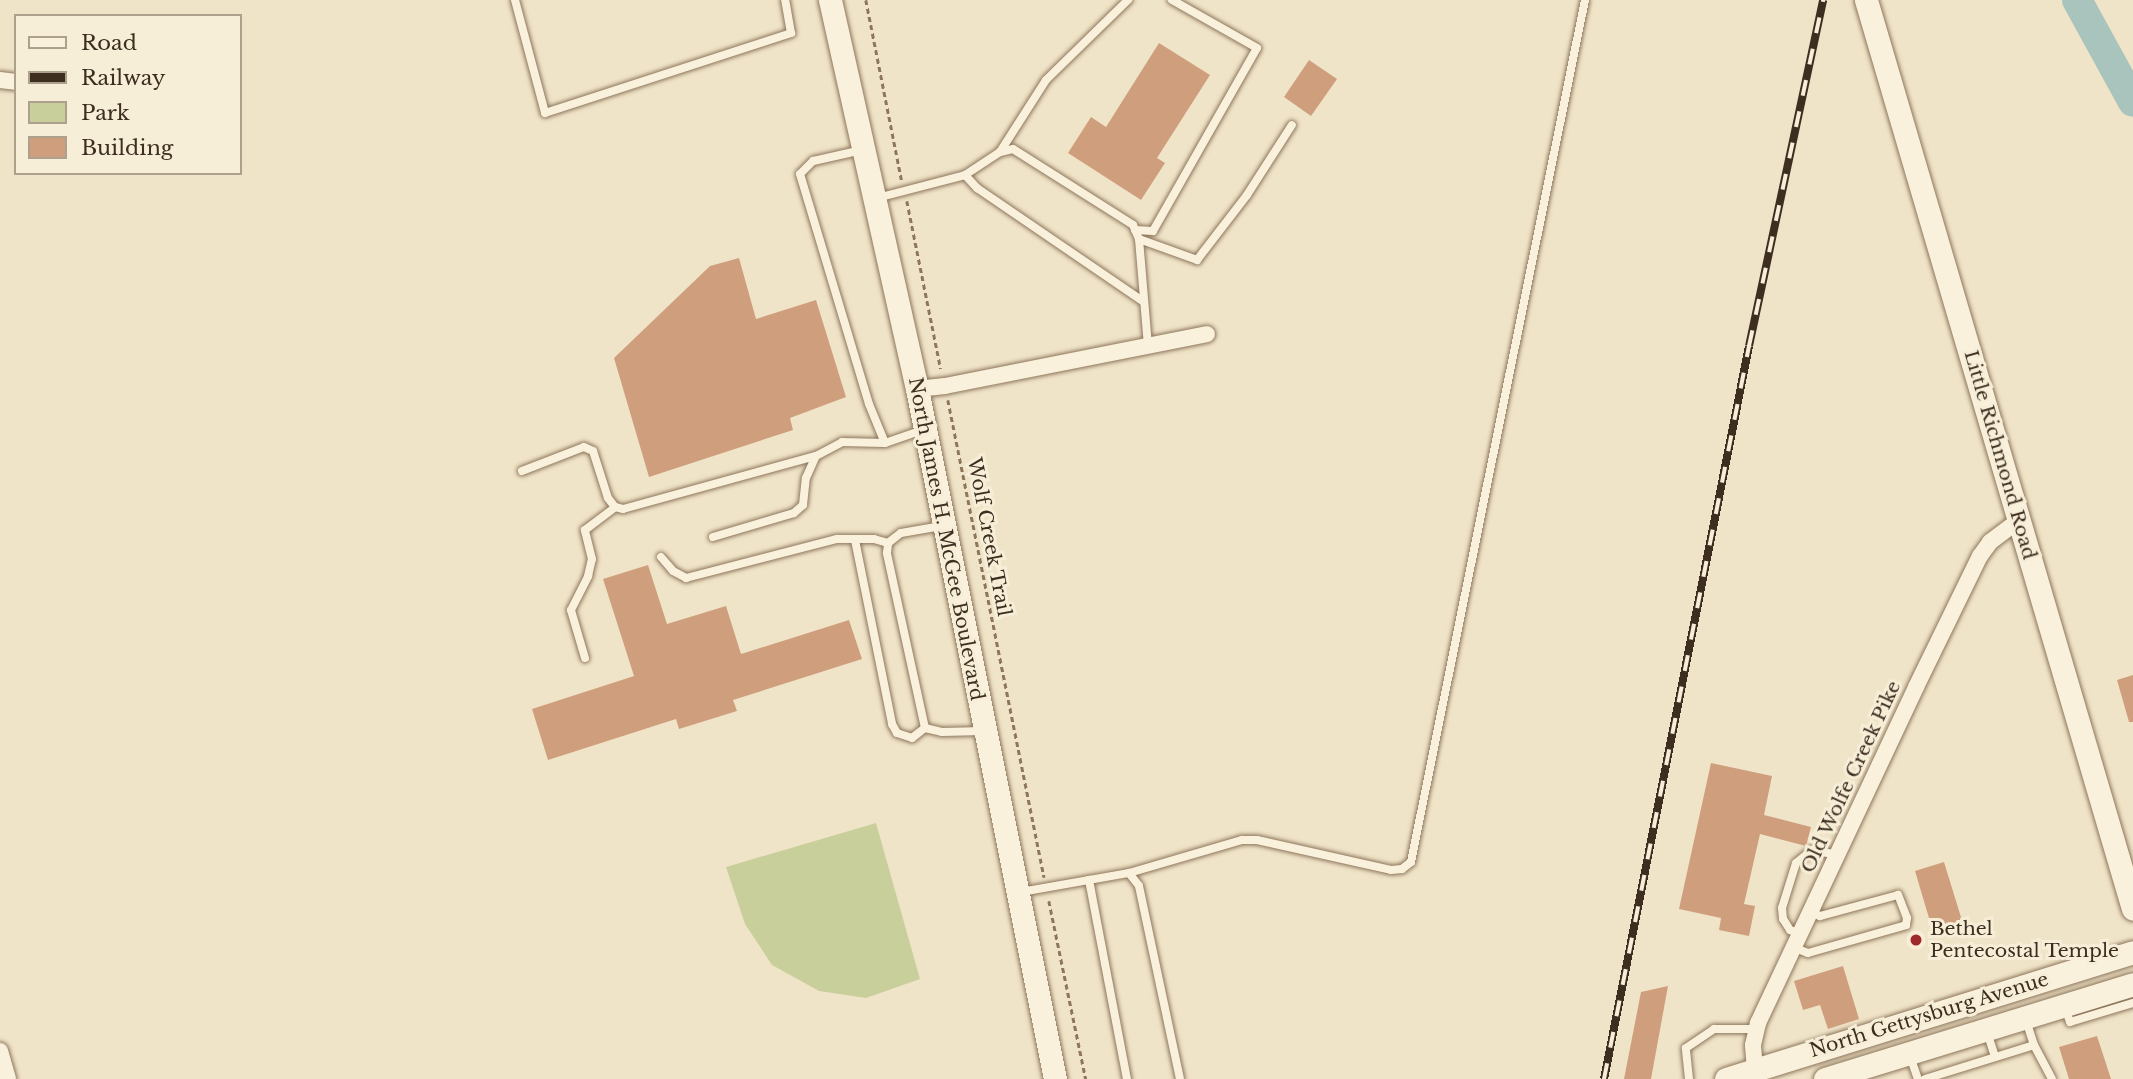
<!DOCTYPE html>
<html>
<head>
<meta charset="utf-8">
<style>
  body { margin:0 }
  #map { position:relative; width:2133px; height:1079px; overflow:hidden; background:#f0e4c8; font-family:"Libre Baskerville",serif }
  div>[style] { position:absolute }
  .green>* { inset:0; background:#c9cf9b }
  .river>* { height:30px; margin:-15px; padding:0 15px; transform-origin:15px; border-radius:15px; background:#a9c4bc }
  .building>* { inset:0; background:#cf9f7d }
  .path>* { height:2.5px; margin-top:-1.25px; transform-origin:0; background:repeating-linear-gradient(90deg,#8d765c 0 5px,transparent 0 8.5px) }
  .roads { filter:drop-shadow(0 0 2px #8d765c) drop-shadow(0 0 2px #8d765c) }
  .lane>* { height:8px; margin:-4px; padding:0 4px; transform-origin:4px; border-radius:4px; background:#faf1dc }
  .street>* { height:16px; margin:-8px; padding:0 8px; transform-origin:8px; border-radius:8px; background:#faf1dc }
  .secondary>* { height:23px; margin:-11.5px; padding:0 11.5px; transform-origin:11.5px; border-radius:11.5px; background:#faf1dc }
  .rail>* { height:8px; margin-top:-4px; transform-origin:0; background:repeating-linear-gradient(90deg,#f7eed8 0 16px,#3d2e20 0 32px); box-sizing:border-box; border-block:2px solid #3d2e20 }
  .dots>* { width:19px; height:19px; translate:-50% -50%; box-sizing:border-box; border:4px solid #f7eed8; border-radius:50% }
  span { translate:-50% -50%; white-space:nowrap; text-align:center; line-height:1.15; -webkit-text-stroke:6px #f7eed8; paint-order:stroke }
  .street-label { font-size:19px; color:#3d2e20 }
  .poi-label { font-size:19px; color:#3d2e20 }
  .left { translate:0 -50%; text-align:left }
  .legend { position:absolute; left:14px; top:14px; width:228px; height:161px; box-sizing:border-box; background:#f7eed8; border:2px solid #ada18e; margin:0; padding:9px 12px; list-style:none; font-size:21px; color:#3d2e20 }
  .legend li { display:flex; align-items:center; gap:14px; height:35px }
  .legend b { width:35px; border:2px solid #ada18e }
</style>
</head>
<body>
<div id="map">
  <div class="green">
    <div style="clip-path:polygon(876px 823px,920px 979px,866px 998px,819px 991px,772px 965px,745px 924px,726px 867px)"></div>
  </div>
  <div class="river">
    <div style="left:2077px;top:0;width:116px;rotate:61.2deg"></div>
  </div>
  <div class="building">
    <div style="clip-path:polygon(1159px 43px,1210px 75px,1157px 158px,1165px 163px,1141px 200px,1068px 153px,1091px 117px,1106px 127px)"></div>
    <div style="clip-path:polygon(1309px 60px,1337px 79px,1311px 116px,1284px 97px)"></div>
    <div style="clip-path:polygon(739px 258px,756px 319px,816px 300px,846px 397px,790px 418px,793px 430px,649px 477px,614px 358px,710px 266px)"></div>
    <div style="clip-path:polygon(648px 565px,667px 624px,726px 606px,741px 654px,849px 620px,862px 659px,733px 700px,737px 711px,679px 729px,676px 719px,548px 760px,532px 709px,634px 676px,603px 579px)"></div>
    <div style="clip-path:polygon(2133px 675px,2133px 722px,2129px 722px,2117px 680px)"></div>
    <div style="clip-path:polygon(1711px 763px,1772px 776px,1764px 815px,1811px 827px,1806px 846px,1760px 834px,1744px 904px,1755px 906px,1749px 936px,1719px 930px,1721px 918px,1679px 909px)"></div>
    <div style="clip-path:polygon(1944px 862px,1964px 927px,1934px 935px,1915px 871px)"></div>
    <div style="clip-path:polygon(1843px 966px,1859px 1019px,1828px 1029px,1820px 1005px,1803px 1010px,1794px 981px)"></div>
    <div style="clip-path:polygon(1668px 986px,1651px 1079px,1624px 1079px,1641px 992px)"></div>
    <div style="clip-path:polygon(2097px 1036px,2111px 1079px,2069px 1079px,2059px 1047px)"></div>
  </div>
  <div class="path">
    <div style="left:866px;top:0;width:185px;rotate:78.8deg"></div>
    <div style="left:907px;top:201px;width:171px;rotate:78.6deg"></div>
    <div style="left:948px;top:400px;width:487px;rotate:78.6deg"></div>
    <div style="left:1049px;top:901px;width:182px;rotate:78.3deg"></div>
  </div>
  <div class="roads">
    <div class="lane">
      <div style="left:515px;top:0;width:117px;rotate:75.1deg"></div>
      <div style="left:545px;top:113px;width:259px;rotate:-18deg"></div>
      <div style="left:791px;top:33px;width:34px;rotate:-100deg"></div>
      <div style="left:862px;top:150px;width:50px;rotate:167.3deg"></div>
      <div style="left:813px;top:161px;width:18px;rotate:135deg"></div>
      <div style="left:800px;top:174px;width:240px;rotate:73.3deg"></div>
      <div style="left:869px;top:404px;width:42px;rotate:67.7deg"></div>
      <div style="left:1000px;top:152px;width:85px;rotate:-57.4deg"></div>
      <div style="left:1046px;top:80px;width:115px;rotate:-44.3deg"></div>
      <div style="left:965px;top:175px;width:18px;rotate:47deg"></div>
      <div style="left:977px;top:188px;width:202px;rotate:34.3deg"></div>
      <div style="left:877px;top:198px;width:91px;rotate:-14.6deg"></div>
      <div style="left:965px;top:175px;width:42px;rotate:-33.3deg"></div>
      <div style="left:1000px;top:152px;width:13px;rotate:-13deg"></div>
      <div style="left:1013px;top:149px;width:142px;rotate:32.3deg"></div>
      <div style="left:1133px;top:225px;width:15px;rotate:67deg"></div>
      <div style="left:1139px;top:239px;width:107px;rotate:85.2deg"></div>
      <div style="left:1135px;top:230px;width:18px;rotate:3deg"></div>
      <div style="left:1153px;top:231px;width:210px;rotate:-60.4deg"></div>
      <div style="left:1257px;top:48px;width:98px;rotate:-150.5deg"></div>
      <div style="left:1139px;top:239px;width:62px;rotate:19.9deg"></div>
      <div style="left:1197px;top:260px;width:82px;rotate:-52.4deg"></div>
      <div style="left:1247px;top:195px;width:83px;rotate:-57.3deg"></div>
      <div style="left:522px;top:471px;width:66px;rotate:-21.2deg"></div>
      <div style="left:584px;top:447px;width:10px;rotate:24deg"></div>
      <div style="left:593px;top:451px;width:49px;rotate:72.3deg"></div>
      <div style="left:608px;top:498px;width:11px;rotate:52deg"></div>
      <div style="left:615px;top:507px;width:8px;rotate:14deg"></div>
      <div style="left:623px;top:509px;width:200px;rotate:-15.4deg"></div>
      <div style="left:816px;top:456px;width:30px;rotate:-28deg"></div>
      <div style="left:842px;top:442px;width:43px;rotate:1.3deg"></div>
      <div style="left:885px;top:443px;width:39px;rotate:-19deg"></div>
      <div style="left:713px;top:537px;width:84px;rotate:-16.5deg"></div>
      <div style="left:794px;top:513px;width:12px;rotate:-42deg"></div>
      <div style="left:803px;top:505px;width:27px;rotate:-84deg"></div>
      <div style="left:806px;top:478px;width:24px;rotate:-66deg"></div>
      <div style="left:855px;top:540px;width:188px;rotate:78.6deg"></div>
      <div style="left:892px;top:724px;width:10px;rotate:61deg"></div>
      <div style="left:897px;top:733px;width:16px;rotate:18deg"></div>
      <div style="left:912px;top:738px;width:16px;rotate:-38deg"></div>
      <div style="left:661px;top:557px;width:18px;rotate:49deg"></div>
      <div style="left:673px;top:571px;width:15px;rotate:28deg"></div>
      <div style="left:686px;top:578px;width:156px;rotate:-14.5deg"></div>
      <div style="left:837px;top:539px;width:37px"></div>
      <div style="left:874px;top:539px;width:15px;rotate:16deg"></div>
      <div style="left:585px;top:658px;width:50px;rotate:-106.3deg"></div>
      <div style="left:571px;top:610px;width:38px;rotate:-63deg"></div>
      <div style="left:588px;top:576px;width:17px;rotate:-77deg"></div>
      <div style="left:592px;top:559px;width:30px;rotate:-104deg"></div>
      <div style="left:585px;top:530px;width:38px;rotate:-37deg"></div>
      <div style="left:925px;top:728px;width:179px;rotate:-102.3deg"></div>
      <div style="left:887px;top:553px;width:10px;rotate:-84deg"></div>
      <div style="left:888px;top:543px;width:16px;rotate:-38deg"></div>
      <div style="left:901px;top:533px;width:41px;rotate:-9.9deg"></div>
      <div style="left:925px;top:728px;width:17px;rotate:13deg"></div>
      <div style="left:942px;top:732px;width:42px;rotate:-1.4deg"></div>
      <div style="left:1129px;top:873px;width:118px;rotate:-16.3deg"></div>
      <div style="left:1242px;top:840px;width:15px"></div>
      <div style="left:1257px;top:840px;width:137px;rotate:12.6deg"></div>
      <div style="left:1391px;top:870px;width:11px;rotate:-5deg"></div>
      <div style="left:1402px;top:869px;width:11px;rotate:-38deg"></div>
      <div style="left:1411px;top:862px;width:879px;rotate:-78.59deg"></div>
      <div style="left:1089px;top:880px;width:203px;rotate:79.2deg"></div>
      <div style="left:1021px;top:892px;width:110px;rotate:-10deg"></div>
      <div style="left:1129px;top:873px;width:16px;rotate:52deg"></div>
      <div style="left:1139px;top:886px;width:197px;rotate:78deg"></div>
      <div style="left:1799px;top:933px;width:9px;rotate:-162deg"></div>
      <div style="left:1790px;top:930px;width:13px;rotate:-122deg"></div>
      <div style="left:1783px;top:919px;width:11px;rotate:-95deg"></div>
      <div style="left:1782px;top:908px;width:47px;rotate:-72.7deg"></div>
      <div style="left:1796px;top:863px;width:21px;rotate:-39deg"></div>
      <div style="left:1812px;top:850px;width:25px;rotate:11deg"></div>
      <div style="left:1793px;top:947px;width:16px;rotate:22deg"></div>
      <div style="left:1808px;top:953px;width:102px;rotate:-15.9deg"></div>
      <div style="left:1906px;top:925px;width:7px;rotate:-82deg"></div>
      <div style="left:1907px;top:918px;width:25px;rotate:-111deg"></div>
      <div style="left:1898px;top:895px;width:81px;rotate:164.9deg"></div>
      <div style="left:1820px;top:916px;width:11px;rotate:-153deg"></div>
      <div style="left:2065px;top:1008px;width:15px;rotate:70deg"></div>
      <div style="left:2070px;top:1022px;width:66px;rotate:-16.8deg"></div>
      <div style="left:1987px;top:1032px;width:26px;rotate:72deg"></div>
      <div style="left:2034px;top:1045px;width:38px;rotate:62deg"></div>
      <div style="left:1910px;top:1056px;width:24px;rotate:71deg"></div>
      <div style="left:1689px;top:1079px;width:31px;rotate:-96deg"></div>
      <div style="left:1686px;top:1048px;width:34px;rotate:-34deg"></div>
      <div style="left:1714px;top:1029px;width:42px"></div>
      <div style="left:1925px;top:1079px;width:114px;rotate:-17.3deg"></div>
      <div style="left:2034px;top:1045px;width:26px;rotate:-108deg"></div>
    </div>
    <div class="street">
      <div style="left:0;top:80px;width:16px;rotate:7deg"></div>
      <div style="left:917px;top:389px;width:28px;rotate:-6deg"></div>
      <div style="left:945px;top:386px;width:267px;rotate:-11.2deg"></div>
      <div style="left:0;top:1051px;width:29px;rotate:74deg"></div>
      <div style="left:1755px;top:1069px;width:24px;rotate:-95deg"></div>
      <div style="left:1753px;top:1045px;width:23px;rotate:-77deg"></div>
      <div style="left:1758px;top:1023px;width:371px;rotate:-64.8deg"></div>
      <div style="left:1916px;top:687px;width:146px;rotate:-64deg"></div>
      <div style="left:1980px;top:556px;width:17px;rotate:-54deg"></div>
      <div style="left:1990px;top:542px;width:36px;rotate:-37deg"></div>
    </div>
    <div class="secondary">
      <div style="left:830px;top:0;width:399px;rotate:77.4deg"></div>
      <div style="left:917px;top:389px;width:704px;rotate:78.69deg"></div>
      <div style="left:1866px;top:0;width:947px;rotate:73.63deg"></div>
      <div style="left:1726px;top:1079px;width:426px;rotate:-17.3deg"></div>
      <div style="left:1825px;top:1079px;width:322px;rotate:-17.1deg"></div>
    </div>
  </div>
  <div class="rail">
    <div style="left:1604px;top:1079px;width:747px;rotate:-78.81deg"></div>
    <div style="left:1749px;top:346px;width:354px;rotate:-77.9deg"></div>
  </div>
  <div class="dots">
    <div style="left:1916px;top:940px;background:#9e2a2b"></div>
  </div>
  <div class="street-label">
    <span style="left:2000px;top:455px;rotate:74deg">Little Richmond Road</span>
    <span style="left:989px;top:537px;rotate:79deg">Wolf Creek Trail</span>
    <span style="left:946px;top:539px;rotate:79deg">North James H. McGee Boulevard</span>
    <span style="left:1851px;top:777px;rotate:-65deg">Old Wolfe Creek Pike</span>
    <span style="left:1929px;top:1015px;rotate:-17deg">North Gettysburg Avenue</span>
  </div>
  <div class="poi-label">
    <span class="left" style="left:1930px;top:940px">Bethel<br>Pentecostal Temple</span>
  </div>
  <ul class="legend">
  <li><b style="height:9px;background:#faf1dc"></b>Road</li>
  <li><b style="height:9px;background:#3d2e20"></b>Railway</li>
  <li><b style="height:19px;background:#c9cf9b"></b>Park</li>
  <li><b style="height:19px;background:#cf9f7d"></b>Building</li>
  </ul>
</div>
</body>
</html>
